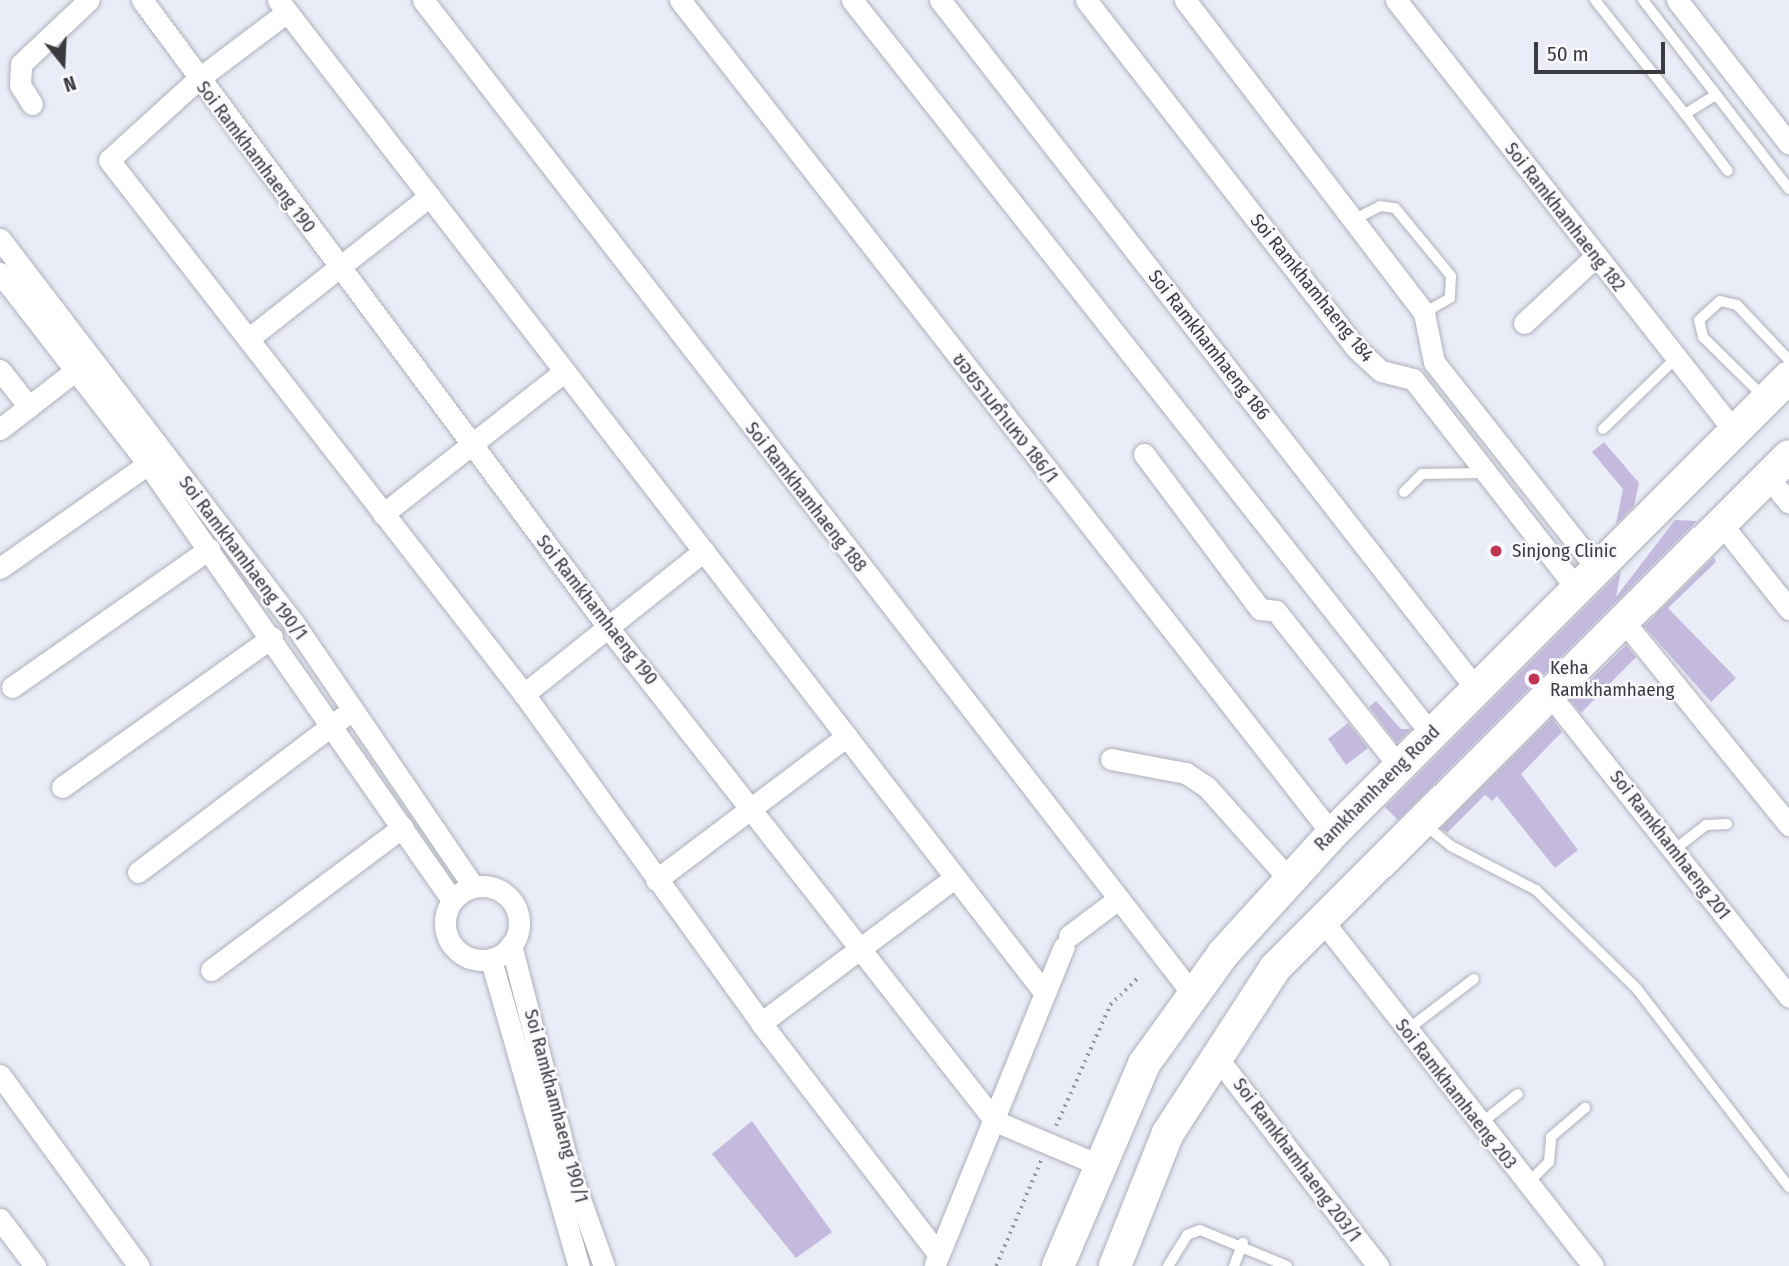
<!DOCTYPE html>
<html>
<head>
<meta charset="utf-8">
<style>
  body { margin:0 }
  #map { position:relative; width:1789px; height:1266px; overflow:hidden; background:#eaecf7; font-family:"Fira Sans Condensed","Noto Sans Thai",sans-serif }
  div>[style] { position:absolute }
  .building>* { inset:0; background:#c3badd }
  .path>* { height:3.5px; margin-top:-1.75px; transform-origin:0; background:repeating-linear-gradient(90deg,#93949c 0 2px,transparent 0 7px) }
  .roads { filter:drop-shadow(0 0 2px #aeb0ba) drop-shadow(0 0 2px #aeb0ba) }
  .service>* { height:10px; margin:-5px; padding:0 5px; transform-origin:5px; border-radius:5px; background:#fff }
  .minor>* { height:21px; margin:-10.5px; padding:0 10.5px; transform-origin:10.5px; border-radius:10.5px; background:#fff }
  .minor>.ring { margin:-10.5px; padding:0; box-sizing:content-box; background:none; border:21px solid #fff; border-radius:50% }
  .primary>* { height:32px; margin:-16px; padding:0 16px; transform-origin:16px; border-radius:16px; background:#fff }
  .dots>* { width:19px; height:19px; translate:-50% -50%; box-sizing:border-box; border:4px solid #f9f9fe; border-radius:50% }
  span { translate:-50% -50%; white-space:nowrap; text-align:center; line-height:1.15; -webkit-text-stroke:5px #f9f9fe; paint-order:stroke }
  .street-label { font-size:19px; color:#3a3a3f }
  .poi-label { font-size:19px; color:#3a3a3f }
  .left { translate:0 -50%; text-align:left }
  .north { position:absolute; left:28px; top:28px; width:70px; height:70px; -webkit-text-stroke:5px #f9f9fe; paint-order:stroke; rotate:162deg; font-size:19px; font-weight:700; line-height:28px; text-align:center; color:#3a3a3f }
  .north::after { content:''; display:block; margin:auto; width:24px; height:32px; background:#3a3a3f; clip-path:polygon(50% 0,100% 100%,50% 72%,0 100%) }
  .scale { position:absolute; left:1534px; top:42px; width:131px; height:32px; box-sizing:border-box; border:4px solid #3a3a3f; border-top:0; padding-left:9px; font-size:21px; line-height:24px; white-space:nowrap; color:#3a3a3f; -webkit-text-stroke:5px #f9f9fe; paint-order:stroke }
</style>
</head>
<body>
<div id="map">
  <div class="building">
    <div style="clip-path:polygon(1604px 442px,1639px 483px,1634px 506px,1616px 524px,1623px 489px,1592px 452px)"></div>
    <div style="clip-path:polygon(1675px 520px,1697px 521px,1398px 820px,1385px 807px,1621px 571px,1616px 597px)"></div>
    <div style="clip-path:polygon(1714px 557px,1716px 562px,1668px 608px,1736px 678px,1711px 702px,1644px 626px)"></div>
    <div style="clip-path:polygon(1626px 645px,1636px 657px,1581px 713px,1570px 700px)"></div>
    <div style="clip-path:polygon(1376px 701px,1401px 729px,1411px 729px,1397px 743px,1369px 707px)"></div>
    <div style="clip-path:polygon(1552px 718px,1562px 732px,1521px 774px,1578px 850px,1555px 868px,1497px 796px,1492px 801px,1485px 795px,1447px 833px,1441px 828px)"></div>
    <div style="clip-path:polygon(1348px 723px,1368px 748px,1346px 765px,1328px 739px)"></div>
    <div style="clip-path:polygon(752px 1121px,832px 1232px,796px 1258px,712px 1154px)"></div>
  </div>
  <div class="path">
    <div style="left:1056px;top:1126px;width:133px;rotate:-65.9deg"></div>
    <div style="left:1110px;top:1005px;width:40px;rotate:-44deg"></div>
    <div style="left:996px;top:1266px;width:117px;rotate:-66.9deg"></div>
  </div>
  <div class="roads">
    <div class="service">
      <div style="left:1595px;top:0;width:145px;rotate:51.7deg"></div>
      <div style="left:1685px;top:114px;width:36px;rotate:-32deg"></div>
      <div style="left:1643px;top:0;width:239px;rotate:52.3deg"></div>
      <div style="left:1685px;top:114px;width:71px;rotate:53deg"></div>
      <div style="left:1353px;top:220px;width:30px;rotate:-27deg"></div>
      <div style="left:1380px;top:206px;width:15px;rotate:8deg"></div>
      <div style="left:1395px;top:208px;width:88px;rotate:50.5deg"></div>
      <div style="left:1451px;top:276px;width:22px;rotate:93deg"></div>
      <div style="left:1450px;top:298px;width:30px;rotate:150deg"></div>
      <div style="left:1765px;top:398px;width:87px;rotate:-135.5deg"></div>
      <div style="left:1703px;top:337px;width:17px;rotate:-103deg"></div>
      <div style="left:1699px;top:320px;width:28px;rotate:-42deg"></div>
      <div style="left:1720px;top:301px;width:17px;rotate:13deg"></div>
      <div style="left:1737px;top:305px;width:76px;rotate:46.6deg"></div>
      <div style="left:1603px;top:429px;width:102px;rotate:-44.2deg"></div>
      <div style="left:1404px;top:492px;width:25px;rotate:-45deg"></div>
      <div style="left:1422px;top:474px;width:62px;rotate:-0.9deg"></div>
      <div style="left:1424px;top:824px;width:35px;rotate:39deg"></div>
      <div style="left:1451px;top:846px;width:96px;rotate:27.4deg"></div>
      <div style="left:1536px;top:890px;width:141px;rotate:44.4deg"></div>
      <div style="left:1637px;top:989px;width:250px;rotate:52.5deg"></div>
      <div style="left:1674px;top:850px;width:41px;rotate:-38deg"></div>
      <div style="left:1706px;top:825px;width:21px;rotate:-3deg"></div>
      <div style="left:1407px;top:1030px;width:84px;rotate:-37.3deg"></div>
      <div style="left:1480px;top:1124px;width:48px;rotate:-38.3deg"></div>
      <div style="left:1527px;top:1184px;width:31px;rotate:-45deg"></div>
      <div style="left:1549px;top:1162px;width:25px;rotate:-85deg"></div>
      <div style="left:1551px;top:1137px;width:45px;rotate:-40.5deg"></div>
      <div style="left:1168px;top:1266px;width:36px;rotate:-58deg"></div>
      <div style="left:1187px;top:1235px;width:14px;rotate:-21deg"></div>
      <div style="left:1200px;top:1230px;width:94px;rotate:22.5deg"></div>
      <div style="left:1234px;top:1266px;width:25px;rotate:-69deg"></div>
    </div>
    <div class="minor">
      <div style="left:142px;top:0;width:780px;rotate:53.39deg"></div>
      <div style="left:607px;top:626px;width:629px;rotate:51.91deg"></div>
      <div style="left:995px;top:1121px;width:113px;rotate:22.9deg"></div>
      <div style="left:278px;top:0;width:1252px;rotate:52.33deg"></div>
      <div style="left:423px;top:0;width:1255px;rotate:52.25deg"></div>
      <div style="left:680px;top:0;width:1059px;rotate:51.98deg"></div>
      <div style="left:852px;top:0;width:935px;rotate:51.73deg"></div>
      <div style="left:940px;top:0;width:874px;rotate:52.11deg"></div>
      <div style="left:1086px;top:0;width:439px;rotate:52.2deg"></div>
      <div style="left:1355px;top:347px;width:35px;rotate:43deg"></div>
      <div style="left:1381px;top:371px;width:33px;rotate:14deg"></div>
      <div style="left:1413px;top:379px;width:268px;rotate:52deg"></div>
      <div style="left:1185px;top:0;width:394px;rotate:52.6deg"></div>
      <div style="left:1424px;top:313px;width:50px;rotate:78.5deg"></div>
      <div style="left:1434px;top:362px;width:265px;rotate:51.7deg"></div>
      <div style="left:1396px;top:0;width:549px;rotate:51.88deg"></div>
      <div style="left:1677px;top:0;width:182px;rotate:52.1deg"></div>
      <div style="left:287px;top:12px;width:111px;rotate:143deg"></div>
      <div style="left:198px;top:79px;width:120px;rotate:137.7deg"></div>
      <div style="left:109px;top:160px;width:676px;rotate:52.15deg"></div>
      <div style="left:524px;top:694px;width:405px;rotate:54.2deg"></div>
      <div style="left:761px;top:1023px;width:292px;rotate:52.5deg"></div>
      <div style="left:32px;top:104px;width:22px;rotate:-122deg"></div>
      <div style="left:20px;top:85px;width:21px;rotate:-87deg"></div>
      <div style="left:21px;top:64px;width:93px;rotate:-43.3deg"></div>
      <div style="left:0;top:239px;width:482px;rotate:52.6deg"></div>
      <div style="left:293px;top:622px;width:320px;rotate:55.7deg"></div>
      <div style="left:0;top:273px;width:242px;rotate:52.2deg"></div>
      <div style="left:148px;top:464px;width:532px;rotate:55.11deg"></div>
      <div style="left:1524px;top:323px;width:98px;rotate:-42.9deg"></div>
      <div style="left:248px;top:339px;width:231px;rotate:-38.2deg"></div>
      <div style="left:0;top:370px;width:47px;rotate:51.9deg"></div>
      <div style="left:0;top:429px;width:108px;rotate:-37.8deg"></div>
      <div style="left:1144px;top:454px;width:194px;rotate:53.2deg"></div>
      <div style="left:1260px;top:609px;width:16px;rotate:7deg"></div>
      <div style="left:1276px;top:611px;width:198px;rotate:51.6deg"></div>
      <div style="left:1768px;top:477px;width:33px;rotate:51deg"></div>
      <div style="left:383px;top:514px;width:231px;rotate:-38.2deg"></div>
      <div style="left:1720px;top:522px;width:111px;rotate:51.6deg"></div>
      <div style="left:0;top:568px;width:181px;rotate:-35.1deg"></div>
      <div style="left:1622px;top:619px;width:265px;rotate:51deg"></div>
      <div style="left:12px;top:687px;width:241px;rotate:-35deg"></div>
      <div style="left:524px;top:694px;width:230px;rotate:-38.5deg"></div>
      <div style="left:1550px;top:695px;width:385px;rotate:51.6deg"></div>
      <div style="left:1111px;top:759px;width:76px;rotate:10.6deg"></div>
      <div style="left:1186px;top:773px;width:25px;rotate:34deg"></div>
      <div style="left:1207px;top:787px;width:122px;rotate:48.3deg"></div>
      <div style="left:62px;top:787px;width:258px;rotate:-35.5deg"></div>
      <div style="left:138px;top:872px;width:257px;rotate:-37.1deg"></div>
      <div style="left:656px;top:880px;width:239px;rotate:-37deg"></div>
      <div class="ring" style="left:445px;top:886px;width:53px;height:53px"></div>
      <div style="left:1322px;top:920px;width:439px;rotate:51.9deg"></div>
      <div style="left:1069px;top:936px;width:60px;rotate:-36.9deg"></div>
      <div style="left:511px;top:945px;width:234px;rotate:75.4deg"></div>
      <div style="left:570px;top:1171px;width:101px;rotate:70.3deg"></div>
      <div style="left:491px;top:960px;width:318px;rotate:74deg"></div>
      <div style="left:211px;top:970px;width:239px;rotate:-36.7deg"></div>
      <div style="left:761px;top:1023px;width:241px;rotate:-36.9deg"></div>
      <div style="left:1215px;top:1055px;width:267px;rotate:52.3deg"></div>
      <div style="left:0;top:1075px;width:236px;rotate:54deg"></div>
      <div style="left:0;top:1219px;width:59px;rotate:53.3deg"></div>
      <div style="left:935px;top:1264px;width:342px;rotate:-67.9deg"></div>
    </div>
    <div class="primary">
      <div style="left:1058px;top:1266px;width:220px;rotate:-66.9deg"></div>
      <div style="left:1144px;top:1064px;width:135px;rotate:-54.3deg"></div>
      <div style="left:1223px;top:954px;width:162px;rotate:-47.8deg"></div>
      <div style="left:1332px;top:834px;width:646px;rotate:-45deg"></div>
      <div style="left:1115px;top:1266px;width:143px;rotate:-68.3deg"></div>
      <div style="left:1168px;top:1133px;width:197px;rotate:-57deg"></div>
      <div style="left:1275px;top:968px;width:725px;rotate:-44.89deg"></div>
    </div>
  </div>
  <div class="dots">
    <div style="left:1496px;top:551px;background:#c23251"></div>
    <div style="left:1534px;top:679px;background:#c23251"></div>
  </div>
  <div class="street-label">
    <span style="left:256px;top:157px;rotate:53deg">Soi Ramkhamhaeng 190</span>
    <span style="left:1565px;top:217px;rotate:52deg">Soi Ramkhamhaeng 182</span>
    <span style="left:1312px;top:288px;rotate:51deg">Soi Ramkhamhaeng 184</span>
    <span style="left:1209px;top:345px;rotate:52deg">Soi Ramkhamhaeng 186</span>
    <span style="left:1005px;top:418px;rotate:52deg">ซอยรามคำแหง 186/1</span>
    <span style="left:806px;top:497px;rotate:52deg">Soi Ramkhamhaeng 188</span>
    <span style="left:243px;top:558px;rotate:53deg">Soi Ramkhamhaeng 190/1</span>
    <span style="left:597px;top:610px;rotate:52deg">Soi Ramkhamhaeng 190</span>
    <span style="left:1377px;top:788px;rotate:-45deg">Ramkhamhaeng Road</span>
    <span style="left:1670px;top:845px;rotate:52deg">Soi Ramkhamhaeng 201</span>
    <span style="left:1456px;top:1094px;rotate:52deg">Soi Ramkhamhaeng 203</span>
    <span style="left:556px;top:1106px;rotate:75deg">Soi Ramkhamhaeng 190/1</span>
    <span style="left:1297px;top:1160px;rotate:53deg">Soi Ramkhamhaeng 203/1</span>
  </div>
  <div class="poi-label">
    <span class="left" style="left:1512px;top:551px">Sinjong Clinic</span>
    <span class="left" style="left:1550px;top:679px">Keha<br>Ramkhamhaeng</span>
  </div>
  <div class="north">N</div>
  <div class="scale">50 m</div>
</div>
</body>
</html>
